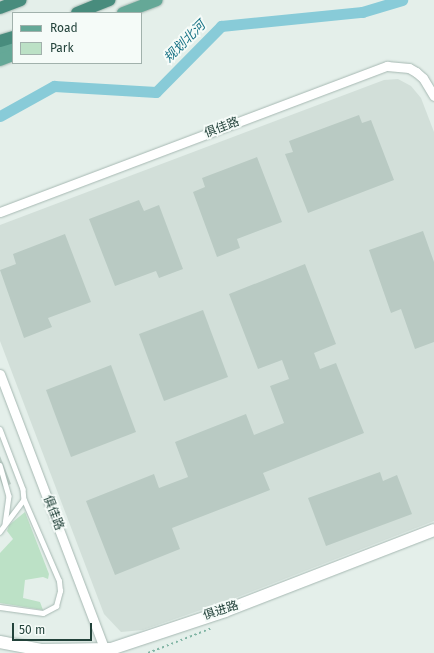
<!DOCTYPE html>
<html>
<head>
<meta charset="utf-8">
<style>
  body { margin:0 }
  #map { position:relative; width:434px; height:653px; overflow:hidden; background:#e4efea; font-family:"Fira Sans","Noto Sans SC",sans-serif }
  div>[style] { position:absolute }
  .built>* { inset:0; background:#d2dfd9 }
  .green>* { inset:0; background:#bce1c6 }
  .canal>* { height:11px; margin:-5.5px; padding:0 5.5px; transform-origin:5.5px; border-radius:5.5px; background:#88cbd8 }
  .building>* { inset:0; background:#b9cac3 }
  .path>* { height:2px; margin-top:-1px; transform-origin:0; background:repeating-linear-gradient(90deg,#82b5a5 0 2px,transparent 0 5px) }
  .roads { filter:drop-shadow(0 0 1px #a6b8b2) drop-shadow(0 0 1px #a6b8b2) }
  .service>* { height:4.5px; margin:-2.25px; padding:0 2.25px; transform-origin:2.25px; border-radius:2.25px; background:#fff }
  .minor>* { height:9px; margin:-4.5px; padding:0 4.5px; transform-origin:4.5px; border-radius:4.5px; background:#fff }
  .tertiary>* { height:12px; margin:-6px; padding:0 6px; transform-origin:6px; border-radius:6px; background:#fff }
  .primary>* { height:12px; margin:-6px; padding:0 6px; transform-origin:6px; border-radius:6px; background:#65a897 }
  .trunk>* { height:12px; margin:-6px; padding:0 6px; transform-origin:6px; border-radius:6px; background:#488c7d }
  span { translate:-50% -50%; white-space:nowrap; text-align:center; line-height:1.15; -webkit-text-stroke:4px #f5fbf8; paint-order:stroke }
  .street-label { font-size:12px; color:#22423a }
  .water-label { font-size:13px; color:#167184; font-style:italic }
  .legend { position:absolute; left:12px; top:12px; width:130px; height:52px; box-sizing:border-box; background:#f5fbf8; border:1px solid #a1b1ac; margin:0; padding:5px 7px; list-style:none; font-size:12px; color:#22423a }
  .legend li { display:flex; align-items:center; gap:8px; height:20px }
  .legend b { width:20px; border:1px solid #a1b1ac }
  .scale { position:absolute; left:12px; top:623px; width:80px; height:18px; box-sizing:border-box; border:2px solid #22423a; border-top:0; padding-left:5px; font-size:12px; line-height:14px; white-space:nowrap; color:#22423a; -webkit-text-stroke:3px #f5fbf8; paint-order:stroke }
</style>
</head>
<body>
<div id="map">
  <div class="built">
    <div style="clip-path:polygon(398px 79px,411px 86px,421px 98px,434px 132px,434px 521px,230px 600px,143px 630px,121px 632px,104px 614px,0 341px,0 225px,384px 80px)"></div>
  </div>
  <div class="green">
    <div style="clip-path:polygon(25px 512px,49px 574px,48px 579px,43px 577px,25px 580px,23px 598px,40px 602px,43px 610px,0 603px,0 553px,13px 539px,7px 531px,9px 525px)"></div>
  </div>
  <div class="canal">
    <div style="left:0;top:116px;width:62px;rotate:-29.1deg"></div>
    <div style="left:54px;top:86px;width:102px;rotate:3.4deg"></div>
    <div style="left:156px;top:92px;width:93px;rotate:-45.4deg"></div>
    <div style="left:221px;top:26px;width:142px;rotate:-5.7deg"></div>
    <div style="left:362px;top:12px;width:42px;rotate:-16.7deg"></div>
  </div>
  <div class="building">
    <div style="clip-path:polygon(359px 115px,362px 123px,371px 120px,394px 180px,308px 213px,285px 154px,293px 152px,289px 141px)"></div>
    <div style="clip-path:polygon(257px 157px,282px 222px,237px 239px,240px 248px,217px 257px,193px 192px,205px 187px,202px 178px)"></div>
    <div style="clip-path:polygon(139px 200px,144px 211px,159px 205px,183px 269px,159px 278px,156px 271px,115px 286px,89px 219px)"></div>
    <div style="clip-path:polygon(423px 231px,434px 262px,434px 342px,415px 349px,401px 309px,391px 313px,369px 250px)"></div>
    <div style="clip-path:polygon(65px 234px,91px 302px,48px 318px,52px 327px,24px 338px,0 270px,16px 264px,13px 254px)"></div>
    <div style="clip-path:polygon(305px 264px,336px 344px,314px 353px,320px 369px,336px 363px,364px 433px,263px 473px,270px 490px,172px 528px,180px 549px,115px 575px,86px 501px,154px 474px,159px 488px,188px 477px,175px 442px,246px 414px,254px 435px,284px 423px,270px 386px,289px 379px,282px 360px,258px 369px,229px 294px)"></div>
    <div style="clip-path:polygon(203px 310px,228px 377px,164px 401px,139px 334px)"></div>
    <div style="clip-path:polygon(111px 365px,136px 432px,71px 457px,46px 390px)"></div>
    <div style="clip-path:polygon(0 456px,11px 484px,3px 487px,0 479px)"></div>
    <div style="clip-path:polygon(380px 472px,383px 481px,397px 475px,412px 514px,326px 546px,308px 498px)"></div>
  </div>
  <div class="path">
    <div style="left:148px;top:653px;width:69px;rotate:-21.3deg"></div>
  </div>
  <div class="roads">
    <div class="service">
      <div style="left:0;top:429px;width:64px;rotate:69deg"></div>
      <div style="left:23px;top:489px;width:11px;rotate:85deg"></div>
      <div style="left:24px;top:500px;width:40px;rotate:127deg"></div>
      <div style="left:0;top:465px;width:32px;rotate:74deg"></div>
      <div style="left:9px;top:496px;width:28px;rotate:98deg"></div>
      <div style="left:0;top:607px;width:43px;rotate:7.9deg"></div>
      <div style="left:43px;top:613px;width:15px;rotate:-28deg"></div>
      <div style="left:56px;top:606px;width:16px;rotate:-75deg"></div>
      <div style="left:60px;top:591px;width:10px;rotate:-96deg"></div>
      <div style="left:59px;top:581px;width:88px;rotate:-113.4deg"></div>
    </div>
    <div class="minor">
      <div style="left:0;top:212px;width:414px;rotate:-20.7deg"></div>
      <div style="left:387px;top:66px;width:22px;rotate:5deg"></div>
      <div style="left:409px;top:68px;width:8px;rotate:30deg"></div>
      <div style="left:416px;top:72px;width:9px;rotate:41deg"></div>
      <div style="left:423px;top:78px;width:21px;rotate:59deg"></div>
      <div style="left:0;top:374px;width:298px;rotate:69.2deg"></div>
    </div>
    <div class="tertiary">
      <div style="left:0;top:642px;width:43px;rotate:10.8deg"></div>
      <div style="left:42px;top:650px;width:69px;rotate:-0.8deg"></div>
      <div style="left:111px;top:649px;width:120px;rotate:-18.4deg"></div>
      <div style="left:225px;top:611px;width:224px;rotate:-21.2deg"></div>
    </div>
    <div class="primary">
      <div style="left:123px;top:13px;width:36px;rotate:-21deg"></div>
      <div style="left:0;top:48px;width:13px;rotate:4deg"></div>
      <div style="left:0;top:60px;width:14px;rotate:-21deg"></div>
    </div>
    <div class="trunk">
      <div style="left:0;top:8px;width:22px;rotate:-21deg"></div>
      <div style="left:77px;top:13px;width:35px;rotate:-22deg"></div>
      <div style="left:0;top:41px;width:14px;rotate:-17deg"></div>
    </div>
  </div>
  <div class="street-label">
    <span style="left:222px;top:128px;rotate:-21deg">俱佳路</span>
    <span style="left:53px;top:513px;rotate:69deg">俱佳路</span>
    <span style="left:221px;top:611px;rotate:-18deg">俱进路</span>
  </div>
  <div class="water-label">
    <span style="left:185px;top:42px;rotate:-45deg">规划北河</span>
  </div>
  <ul class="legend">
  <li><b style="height:5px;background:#65a897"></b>Road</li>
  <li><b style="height:11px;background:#bce1c6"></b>Park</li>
  </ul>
  <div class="scale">50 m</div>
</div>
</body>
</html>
